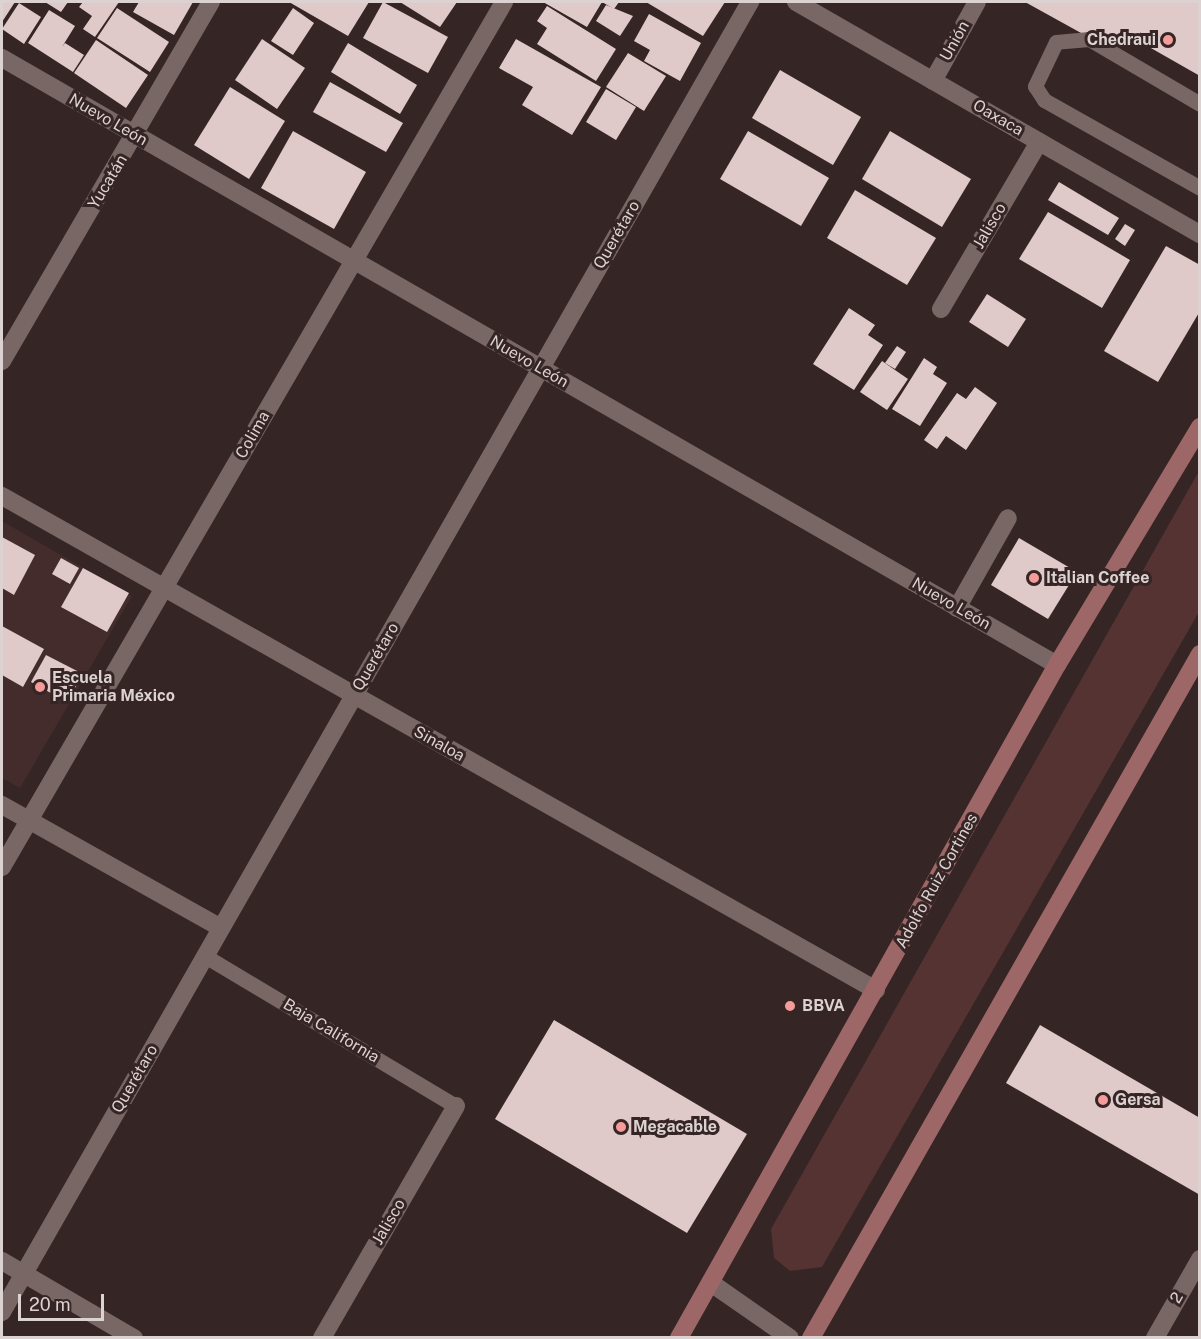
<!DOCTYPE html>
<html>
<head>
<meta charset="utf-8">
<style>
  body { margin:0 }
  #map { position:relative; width:1201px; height:1339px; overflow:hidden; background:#352524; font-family:"Public Sans",sans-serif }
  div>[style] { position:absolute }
  .built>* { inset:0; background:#432c2b }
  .green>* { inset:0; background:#543332 }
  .building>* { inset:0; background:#dfcac9 }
  .lane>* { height:15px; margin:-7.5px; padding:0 7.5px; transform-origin:7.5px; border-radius:7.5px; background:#796766 }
  .street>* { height:18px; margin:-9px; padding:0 9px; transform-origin:9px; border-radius:9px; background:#796766 }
  .secondary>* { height:18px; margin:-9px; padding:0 9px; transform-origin:9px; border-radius:9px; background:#9d6667 }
  .dots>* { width:16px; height:16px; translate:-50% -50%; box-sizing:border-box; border:3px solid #352524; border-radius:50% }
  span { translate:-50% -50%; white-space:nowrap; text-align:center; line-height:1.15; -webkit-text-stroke:6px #352524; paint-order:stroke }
  .poi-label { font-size:16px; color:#ddd2d2; font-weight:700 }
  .right { translate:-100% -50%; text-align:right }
  .left { translate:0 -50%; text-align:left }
  .street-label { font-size:16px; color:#ddd2d2 }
  .frame { position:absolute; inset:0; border:3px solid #ddd2d2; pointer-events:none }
  .scale { position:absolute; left:18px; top:1294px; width:86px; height:27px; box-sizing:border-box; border:3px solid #ddd2d2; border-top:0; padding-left:8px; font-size:18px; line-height:21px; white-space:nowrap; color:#ddd2d2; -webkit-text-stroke:4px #352524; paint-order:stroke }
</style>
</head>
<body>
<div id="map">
  <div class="built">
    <div style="clip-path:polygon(2px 521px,132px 596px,20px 788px,2px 778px)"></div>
  </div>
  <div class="green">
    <div style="clip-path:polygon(1199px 471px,1199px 612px,822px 1267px,790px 1271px,774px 1258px,771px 1229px)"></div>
  </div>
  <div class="building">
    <div style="clip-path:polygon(2px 2px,15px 2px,2px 22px)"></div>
    <div style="clip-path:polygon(45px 2px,68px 2px,61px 12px)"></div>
    <div style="clip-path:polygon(83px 2px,119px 2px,95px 37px,83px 29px,92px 16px,79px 7px)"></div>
    <div style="clip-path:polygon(139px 2px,193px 2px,174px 35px,133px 12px)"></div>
    <div style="clip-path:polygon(289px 2px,369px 2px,348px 36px)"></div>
    <div style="clip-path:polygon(383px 2px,448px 37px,428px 73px,363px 38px)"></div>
    <div style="clip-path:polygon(400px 2px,457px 2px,440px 27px)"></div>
    <div style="clip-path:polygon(543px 2px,619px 2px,614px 9px,602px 2px,587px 27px)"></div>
    <div style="clip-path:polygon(646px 2px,725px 2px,703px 36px)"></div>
    <div style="clip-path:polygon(1025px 2px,1200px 2px,1200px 76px,1121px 31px,1110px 49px)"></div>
    <div style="clip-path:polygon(19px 3px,41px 17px,24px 44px,2px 29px)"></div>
    <div style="clip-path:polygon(606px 5px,633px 16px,620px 36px,596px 21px)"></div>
    <div style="clip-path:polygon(547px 6px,616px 49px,596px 81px,537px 44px,547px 28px,537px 21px)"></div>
    <div style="clip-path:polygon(117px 8px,169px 42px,150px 72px,97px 38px)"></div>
    <div style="clip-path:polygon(293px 8px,314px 23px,293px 55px,271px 41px)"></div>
    <div style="clip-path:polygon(49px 10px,75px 26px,62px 47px,65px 43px,84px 55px,73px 72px,28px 43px)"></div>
    <div style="clip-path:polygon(649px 14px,701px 43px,680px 81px,644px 61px,650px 50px,634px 41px)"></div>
    <div style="clip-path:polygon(262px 39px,305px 68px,277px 109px,235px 80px)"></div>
    <div style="clip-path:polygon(516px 39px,601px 87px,572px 135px,522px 105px,533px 87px,499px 68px)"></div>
    <div style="clip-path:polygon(96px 40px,148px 75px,126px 108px,74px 73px)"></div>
    <div style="clip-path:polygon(348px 43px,417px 85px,400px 114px,331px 72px)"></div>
    <div style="clip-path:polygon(628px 53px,666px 76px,644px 111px,606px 87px)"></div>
    <div style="clip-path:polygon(780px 70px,861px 117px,833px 165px,752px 118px)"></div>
    <div style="clip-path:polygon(330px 82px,403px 123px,386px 152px,313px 112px)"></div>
    <div style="clip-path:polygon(230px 87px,285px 121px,249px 179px,194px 145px)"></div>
    <div style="clip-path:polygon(606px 89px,636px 107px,616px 140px,586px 122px)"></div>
    <div style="clip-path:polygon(293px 131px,366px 172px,334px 229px,261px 188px)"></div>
    <div style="clip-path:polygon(748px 131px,829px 178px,801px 226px,720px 179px)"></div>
    <div style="clip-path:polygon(890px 131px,971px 179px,942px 227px,862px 179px)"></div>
    <div style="clip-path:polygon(1059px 182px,1119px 218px,1108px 235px,1048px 200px)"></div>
    <div style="clip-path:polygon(855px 190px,936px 238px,907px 285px,827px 238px)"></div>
    <div style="clip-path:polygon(1048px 212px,1130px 260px,1102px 308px,1019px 259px)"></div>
    <div style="clip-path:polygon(1125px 224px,1135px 230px,1125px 246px,1115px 239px)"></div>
    <div style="clip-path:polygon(1166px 246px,1200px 265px,1200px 311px,1158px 382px,1104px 351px)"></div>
    <div style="clip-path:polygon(987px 294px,1026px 319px,1008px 347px,969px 322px)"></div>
    <div style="clip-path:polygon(849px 308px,875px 325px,868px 335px,883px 345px,854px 390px,813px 364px)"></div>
    <div style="clip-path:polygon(897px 346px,906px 352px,895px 369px,885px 363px)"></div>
    <div style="clip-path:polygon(924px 358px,937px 367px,933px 374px,947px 383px,920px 426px,892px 409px)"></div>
    <div style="clip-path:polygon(882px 361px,908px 379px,887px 410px,860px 392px)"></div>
    <div style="clip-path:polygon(975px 387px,997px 403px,966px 450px,946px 436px,937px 449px,924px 440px,957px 393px,966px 399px)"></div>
    <div style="clip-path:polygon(2px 537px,35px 555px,14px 595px,2px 588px)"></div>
    <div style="clip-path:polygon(1019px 538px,1077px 572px,1048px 619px,991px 585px)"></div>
    <div style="clip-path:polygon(61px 558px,79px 568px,70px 584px,52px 574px)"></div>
    <div style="clip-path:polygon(83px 568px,129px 593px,107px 632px,61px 607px)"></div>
    <div style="clip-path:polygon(2px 626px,44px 649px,23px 687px,2px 675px)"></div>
    <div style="clip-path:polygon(46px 655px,83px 674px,67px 702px,31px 682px)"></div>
    <div style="clip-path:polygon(554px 1020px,747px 1134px,687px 1233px,495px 1119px)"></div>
    <div style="clip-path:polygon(1040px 1025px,1200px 1118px,1200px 1195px,1006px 1083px)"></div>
  </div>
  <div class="lane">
    <div style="left:1200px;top:104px;width:129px;rotate:-149.6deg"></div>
    <div style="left:1089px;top:39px;width:33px;rotate:175deg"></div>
    <div style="left:1056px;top:42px;width:49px;rotate:115.5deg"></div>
    <div style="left:1035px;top:86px;width:17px;rotate:57deg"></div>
    <div style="left:1044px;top:100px;width:179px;rotate:29.4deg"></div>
    <div style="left:205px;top:956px;width:292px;rotate:30.9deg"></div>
  </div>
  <div class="street">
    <div style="left:796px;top:2px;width:466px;rotate:29.9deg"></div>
    <div style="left:2px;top:58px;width:1217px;rotate:29.91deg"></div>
    <div style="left:933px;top:81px;width:90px;rotate:-60.9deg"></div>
    <div style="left:941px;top:309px;width:194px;rotate:-59.6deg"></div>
    <div style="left:2px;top:361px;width:415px;rotate:-59.8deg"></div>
    <div style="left:2px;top:496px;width:1004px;rotate:29.48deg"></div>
    <div style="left:957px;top:608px;width:103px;rotate:-60.5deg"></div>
    <div style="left:2px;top:805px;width:251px;rotate:29.3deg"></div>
    <div style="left:2px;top:867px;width:1000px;rotate:-59.87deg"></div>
    <div style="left:2px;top:1261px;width:153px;rotate:30.3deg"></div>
    <div style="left:711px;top:1283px;width:96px;rotate:34.8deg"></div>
    <div style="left:2px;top:1312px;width:1509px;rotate:-60.27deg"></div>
    <div style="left:322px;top:1338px;width:268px;rotate:-60deg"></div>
    <div style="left:1155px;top:1338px;width:91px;rotate:-60.3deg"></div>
  </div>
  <div class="secondary">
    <div style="left:679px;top:1338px;width:772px;rotate:-60.68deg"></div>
    <div style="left:1057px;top:665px;width:278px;rotate:-59deg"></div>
    <div style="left:811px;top:1338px;width:787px;rotate:-60.37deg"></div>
  </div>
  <div class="dots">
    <div style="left:1168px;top:40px;background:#f59b99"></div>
    <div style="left:1034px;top:578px;background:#f59b99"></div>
    <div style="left:40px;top:687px;background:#f59b99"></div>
    <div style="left:790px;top:1006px;background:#f59b99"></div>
    <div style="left:1103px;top:1100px;background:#f59b99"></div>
    <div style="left:621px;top:1127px;background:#f59b99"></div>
  </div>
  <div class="poi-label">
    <span class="right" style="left:1156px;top:40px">Chedraui</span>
    <span class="left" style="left:1046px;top:578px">Italian Coffee</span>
    <span class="left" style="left:52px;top:687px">Escuela<br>Primaria México</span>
    <span class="left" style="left:802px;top:1006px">BBVA</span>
    <span class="left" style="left:1115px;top:1100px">Gersa</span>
    <span class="left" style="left:633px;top:1127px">Megacable</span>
  </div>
  <div class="street-label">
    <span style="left:955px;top:41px;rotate:-61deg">Unión</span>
    <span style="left:998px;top:118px;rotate:30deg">Oaxaca</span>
    <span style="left:108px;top:120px;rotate:30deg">Nuevo León</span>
    <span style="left:108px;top:182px;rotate:-59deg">Yucatán</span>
    <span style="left:990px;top:226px;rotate:-60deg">Jalisco</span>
    <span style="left:617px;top:235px;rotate:-60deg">Querétaro</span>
    <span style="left:529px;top:362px;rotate:30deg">Nuevo León</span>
    <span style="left:253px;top:435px;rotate:-60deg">Colima</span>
    <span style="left:951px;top:604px;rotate:30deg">Nuevo León</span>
    <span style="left:376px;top:657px;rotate:-60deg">Querétaro</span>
    <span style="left:439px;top:744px;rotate:29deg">Sinaloa</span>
    <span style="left:937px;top:881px;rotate:-61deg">Adolfo Ruiz Cortines</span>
    <span style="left:331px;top:1031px;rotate:31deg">Baja California</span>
    <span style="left:135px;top:1079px;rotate:-60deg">Querétaro</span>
    <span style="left:389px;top:1222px;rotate:-60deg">Jalisco</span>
    <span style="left:1177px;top:1298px;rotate:-60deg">2</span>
  </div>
  <div class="frame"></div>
  <div class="scale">20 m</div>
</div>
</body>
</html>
